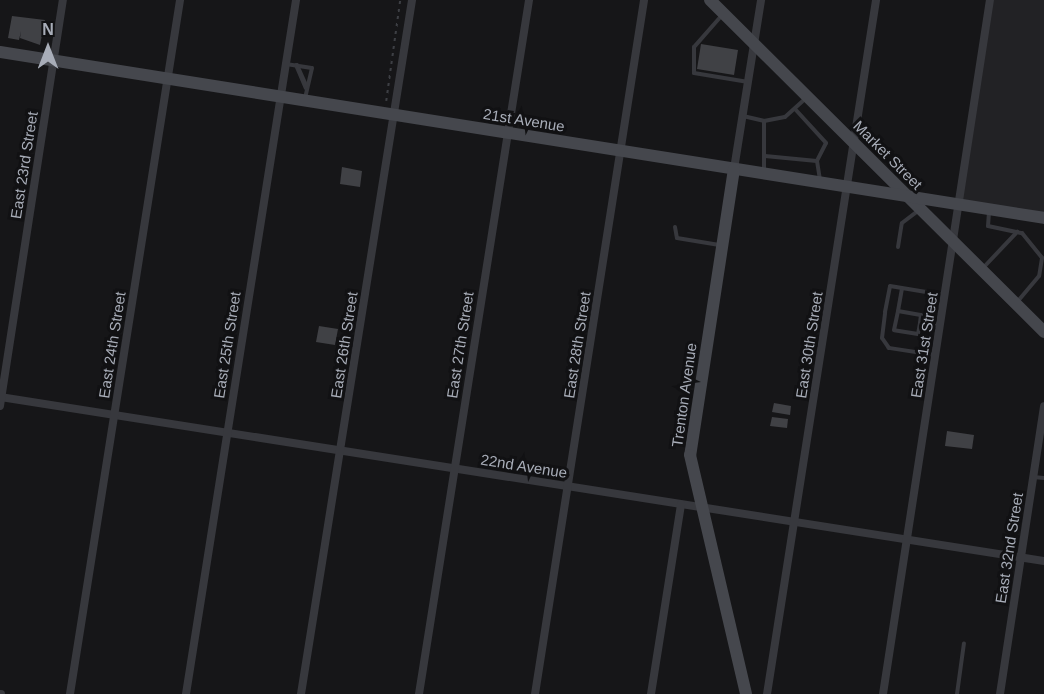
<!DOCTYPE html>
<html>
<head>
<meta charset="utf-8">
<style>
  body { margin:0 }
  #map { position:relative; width:1044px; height:694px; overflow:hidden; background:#161618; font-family:Arial,sans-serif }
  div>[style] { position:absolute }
  .built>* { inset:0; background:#222225 }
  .building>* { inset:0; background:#404145 }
  .path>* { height:1.5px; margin-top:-0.75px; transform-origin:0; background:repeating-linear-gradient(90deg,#3d3f44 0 3px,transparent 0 7.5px) }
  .lane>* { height:4px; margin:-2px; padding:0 2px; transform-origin:2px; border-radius:2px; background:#37383d }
  .street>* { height:8px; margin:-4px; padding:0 4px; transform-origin:4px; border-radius:4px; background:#37383d }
  .secondary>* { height:12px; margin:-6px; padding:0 6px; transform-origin:6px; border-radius:6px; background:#45474d }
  span { translate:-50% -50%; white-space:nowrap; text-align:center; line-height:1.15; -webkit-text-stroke:6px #111113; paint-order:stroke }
  .street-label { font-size:15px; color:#a8adb8 }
  .north { position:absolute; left:18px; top:18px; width:60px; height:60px; -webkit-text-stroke:4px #111113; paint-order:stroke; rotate:0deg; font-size:16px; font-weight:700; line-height:24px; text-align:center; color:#a8adb8 }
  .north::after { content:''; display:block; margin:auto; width:21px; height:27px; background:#a8adb8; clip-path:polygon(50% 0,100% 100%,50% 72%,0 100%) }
</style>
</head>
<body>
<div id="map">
  <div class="built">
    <div style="clip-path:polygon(991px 0,1044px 0,1044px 218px,960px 205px)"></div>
  </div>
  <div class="building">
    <div style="clip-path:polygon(12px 16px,45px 20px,40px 45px,20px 38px,21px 31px,19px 40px,8px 38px)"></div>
    <div style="clip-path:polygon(701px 44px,738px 50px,734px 75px,697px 69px)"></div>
    <div style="clip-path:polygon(342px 167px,362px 171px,360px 187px,340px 184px)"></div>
    <div style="clip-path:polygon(319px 326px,338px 329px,335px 345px,316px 342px)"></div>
    <div style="clip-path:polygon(774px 403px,791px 406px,790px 415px,772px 412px)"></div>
    <div style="clip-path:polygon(772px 417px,788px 419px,787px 428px,770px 426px)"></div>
    <div style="clip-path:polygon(947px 431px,974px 435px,972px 449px,945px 446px)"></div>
  </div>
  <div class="path">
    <div style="left:386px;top:101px;width:102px;rotate:-82.1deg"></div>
  </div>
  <div class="lane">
    <div style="left:723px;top:14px;width:44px;rotate:131.3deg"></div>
    <div style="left:694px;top:47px;width:26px;rotate:90deg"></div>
    <div style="left:694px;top:73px;width:55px;rotate:9.5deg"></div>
    <div style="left:286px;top:64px;width:26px;rotate:9deg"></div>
    <div style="left:312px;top:68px;width:32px;rotate:103deg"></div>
    <div style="left:296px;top:65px;width:25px;rotate:67deg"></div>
    <div style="left:297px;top:65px;width:24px;rotate:66deg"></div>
    <div style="left:795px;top:109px;width:46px;rotate:47.6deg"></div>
    <div style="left:826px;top:143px;width:20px;rotate:117deg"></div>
    <div style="left:743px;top:116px;width:22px;rotate:13deg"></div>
    <div style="left:764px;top:121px;width:21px;rotate:-11deg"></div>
    <div style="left:785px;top:117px;width:28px;rotate:-42deg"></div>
    <div style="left:765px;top:156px;width:52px;rotate:5.5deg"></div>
    <div style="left:817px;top:161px;width:18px;rotate:81deg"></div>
    <div style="left:764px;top:170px;width:49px;rotate:-90deg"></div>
    <div style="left:989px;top:212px;width:14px;rotate:94deg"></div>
    <div style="left:988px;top:226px;width:35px;rotate:12deg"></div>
    <div style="left:1022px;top:233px;width:32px;rotate:51deg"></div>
    <div style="left:1042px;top:258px;width:18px;rotate:99deg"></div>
    <div style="left:1039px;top:276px;width:35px;rotate:130deg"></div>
    <div style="left:675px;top:227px;width:11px;rotate:80deg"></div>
    <div style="left:677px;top:238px;width:43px;rotate:9.5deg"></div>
    <div style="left:898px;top:247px;width:24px;rotate:-81deg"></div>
    <div style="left:902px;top:223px;width:20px;rotate:-37deg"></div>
    <div style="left:983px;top:268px;width:50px;rotate:-46.6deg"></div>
    <div style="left:898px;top:311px;width:23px;rotate:-80deg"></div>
    <div style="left:920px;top:323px;width:11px;rotate:100deg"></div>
    <div style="left:918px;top:334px;width:24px;rotate:-171deg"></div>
    <div style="left:894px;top:330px;width:19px;rotate:-78deg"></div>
    <div style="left:898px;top:311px;width:23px;rotate:10deg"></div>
    <div style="left:921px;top:315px;width:8px;rotate:97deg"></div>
    <div style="left:920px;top:323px;width:20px;rotate:11deg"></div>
    <div style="left:935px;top:355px;width:47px;rotate:-171.3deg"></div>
    <div style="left:889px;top:348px;width:12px;rotate:-125deg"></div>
    <div style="left:882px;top:338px;width:26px;rotate:-83deg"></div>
    <div style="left:885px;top:312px;width:26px;rotate:-79deg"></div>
    <div style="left:890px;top:286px;width:55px;rotate:9.5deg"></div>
    <div style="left:1033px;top:477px;width:11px;rotate:5deg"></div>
    <div style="left:957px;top:694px;width:51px;rotate:-82.2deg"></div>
  </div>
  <div class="street">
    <div style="left:734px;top:169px;width:171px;rotate:-80.9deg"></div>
    <div style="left:0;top:397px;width:1057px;rotate:8.93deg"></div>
    <div style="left:0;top:406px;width:411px;rotate:-81.2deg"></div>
    <div style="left:0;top:694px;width:1px"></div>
    <div style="left:70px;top:694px;width:703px;rotate:-80.99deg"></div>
    <div style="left:186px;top:694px;width:703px;rotate:-80.99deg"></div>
    <div style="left:301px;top:694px;width:703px;rotate:-80.91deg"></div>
    <div style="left:419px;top:694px;width:703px;rotate:-80.99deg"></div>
    <div style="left:535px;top:694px;width:703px;rotate:-81.07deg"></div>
    <div style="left:651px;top:694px;width:192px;rotate:-81deg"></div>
    <div style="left:767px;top:694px;width:703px;rotate:-81.07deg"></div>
    <div style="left:883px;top:694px;width:702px;rotate:-81.24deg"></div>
    <div style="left:1000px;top:694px;width:291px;rotate:-81.3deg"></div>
  </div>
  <div class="secondary">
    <div style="left:710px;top:0;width:471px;rotate:44.8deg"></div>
    <div style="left:0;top:52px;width:1057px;rotate:9.03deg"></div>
    <div style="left:734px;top:169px;width:289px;rotate:98.7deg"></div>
    <div style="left:690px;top:455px;width:245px;rotate:76.8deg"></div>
  </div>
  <div class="street-label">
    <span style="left:524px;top:120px;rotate:9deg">21st Avenue</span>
    <span style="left:888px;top:155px;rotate:45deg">Market Street</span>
    <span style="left:24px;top:165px;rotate:-81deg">East 23rd Street</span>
    <span style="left:112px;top:345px;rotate:-81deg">East 24th Street</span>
    <span style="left:227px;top:345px;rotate:-81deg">East 25th Street</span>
    <span style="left:344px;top:345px;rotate:-81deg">East 26th Street</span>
    <span style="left:460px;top:345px;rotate:-81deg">East 27th Street</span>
    <span style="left:577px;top:345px;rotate:-81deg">East 28th Street</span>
    <span style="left:809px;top:345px;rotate:-81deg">East 30th Street</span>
    <span style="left:924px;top:345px;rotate:-81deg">East 31st Street</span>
    <span style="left:684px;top:395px;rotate:-82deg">Trenton Avenue</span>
    <span style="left:524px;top:466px;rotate:9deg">22nd Avenue</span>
    <span style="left:1009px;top:548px;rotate:-81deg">East 32nd Street</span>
  </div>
  <div class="north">N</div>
</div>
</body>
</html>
